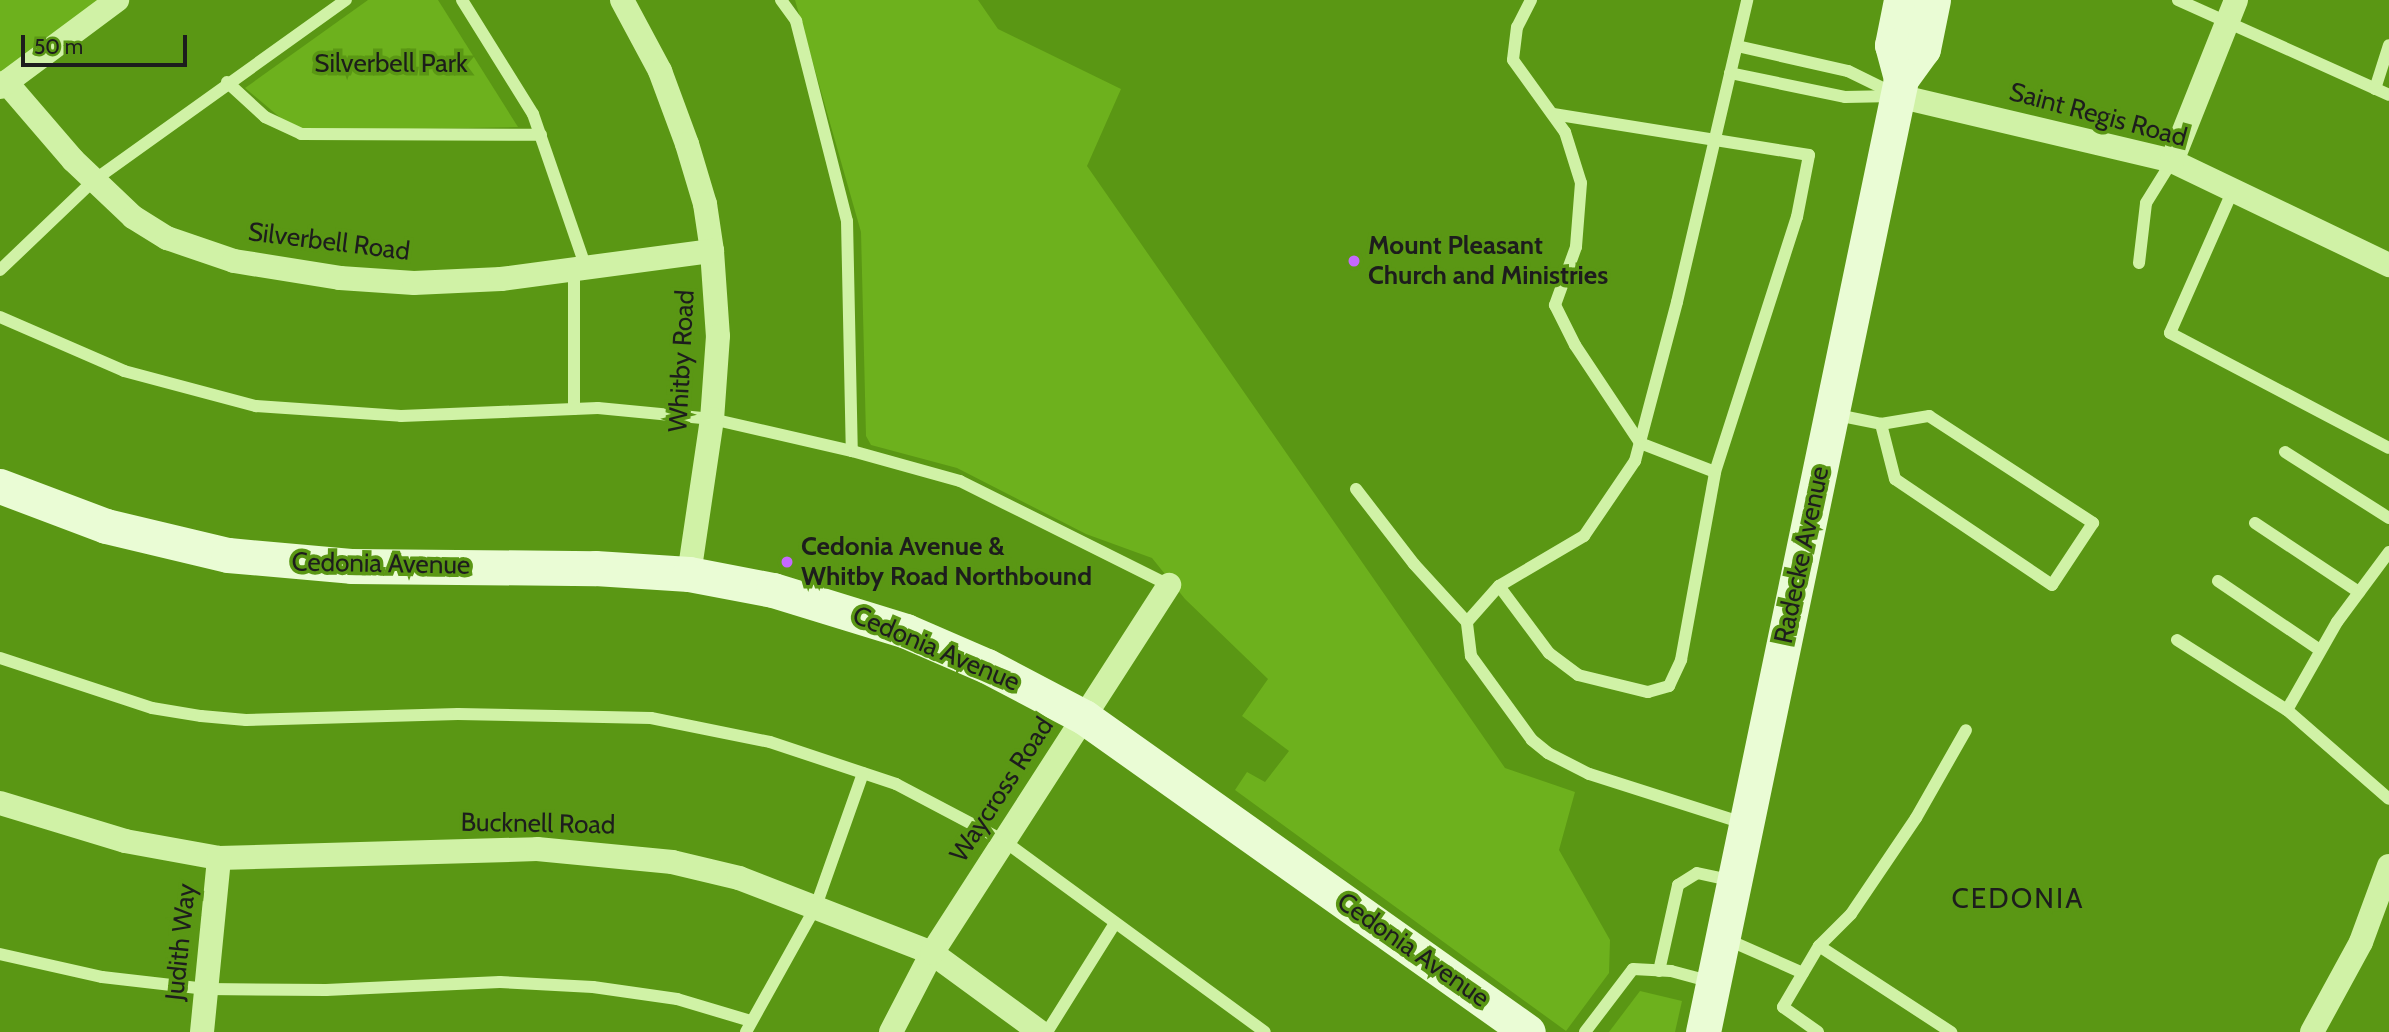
<!DOCTYPE html>
<html>
<head>
<meta charset="utf-8">
<style>
  body { margin:0 }
  #map { position:relative; width:2389px; height:1032px; overflow:hidden; background:#5a9714; font-family:Cabin,sans-serif }
  div>[style] { position:absolute }
  .green>* { inset:0; background:#6db11d }
  .lane>* { height:12px; margin:-6px; padding:0 6px; transform-origin:6px; border-radius:6px; background:#d0f2a6 }
  .street>* { height:24px; margin:-12px; padding:0 12px; transform-origin:12px; border-radius:12px; background:#d0f2a6 }
  .secondary>* { height:35px; margin:-17.5px; padding:0 17.5px; transform-origin:17.5px; border-radius:17.5px; background:#eafcd5 }
  .dots>* { width:19px; height:19px; translate:-50% -50%; box-sizing:border-box; border:4px solid #5a9714; border-radius:50% }
  span { translate:-50% -50%; white-space:nowrap; text-align:center; line-height:1.15; -webkit-text-stroke:7px #5a9714; paint-order:stroke }
  .park-label { font-size:26px; color:#1c1d1a }
  .street-label { font-size:26px; color:#1d1d1d }
  .poi-label { font-size:26px; color:#1d1d1d; font-weight:700 }
  .left { translate:0 -50%; text-align:left }
  .neighbourhood-label { font-size:28px; color:#1d1d1d; letter-spacing:2px }
  .scale { position:absolute; left:21px; top:35px; width:166px; height:32px; box-sizing:border-box; border:4px solid #1d1d1d; border-top:0; padding-left:9px; font-size:21px; line-height:24px; white-space:nowrap; color:#1d1d1d; -webkit-text-stroke:5px #5a9714; paint-order:stroke }
</style>
</head>
<body>
<div id="map">
  <div class="green">
    <div style="clip-path:polygon(0 0,112px 0,0 88px)"></div>
    <div style="clip-path:polygon(368px 0,438px 0,518px 127px,296px 131px,245px 88px)"></div>
    <div style="clip-path:polygon(795px 0,978px 0,998px 29px,1121px 89px,1087px 166px,1505px 768px,1575px 792px,1559px 850px,1610px 940px,1609px 973px,1566px 1031px,1235px 790px,1247px 772px,1265px 782px,1289px 751px,1242px 716px,1268px 679px,1185px 599px,1152px 558px,1086px 534px,957px 468px,871px 445px,866px 436px,861px 232px)"></div>
    <div style="clip-path:polygon(1640px 991px,1682px 1001px,1675px 1032px,1609px 1032px)"></div>
  </div>
  <div class="lane">
    <div style="left:462px;top:0;width:134px;rotate:58.1deg"></div>
    <div style="left:533px;top:114px;width:163px;rotate:71deg"></div>
    <div style="left:781px;top:0;width:26px;rotate:54deg"></div>
    <div style="left:796px;top:21px;width:206px;rotate:75.7deg"></div>
    <div style="left:847px;top:221px;width:230px;rotate:88.8deg"></div>
    <div style="left:1531px;top:0;width:30px;rotate:117deg"></div>
    <div style="left:1517px;top:27px;width:33px;rotate:97deg"></div>
    <div style="left:1513px;top:60px;width:89px;rotate:54.2deg"></div>
    <div style="left:1565px;top:132px;width:53px;rotate:72.6deg"></div>
    <div style="left:1581px;top:183px;width:64px;rotate:94.5deg"></div>
    <div style="left:1576px;top:247px;width:62px;rotate:109.9deg"></div>
    <div style="left:1555px;top:305px;width:45px;rotate:63.4deg"></div>
    <div style="left:1575px;top:345px;width:118px;rotate:56.4deg"></div>
    <div style="left:1640px;top:443px;width:80px;rotate:21.1deg"></div>
    <div style="left:1715px;top:472px;width:268px;rotate:-72.2deg"></div>
    <div style="left:1797px;top:217px;width:63px;rotate:-79deg"></div>
    <div style="left:1809px;top:155px;width:259px;rotate:-170.9deg"></div>
    <div style="left:2178px;top:0;width:231px;rotate:24.2deg"></div>
    <div style="left:1737px;top:46px;width:114px;rotate:12.7deg"></div>
    <div style="left:1848px;top:71px;width:52px;rotate:26.1deg"></div>
    <div style="left:1730px;top:73px;width:117px;rotate:11.8deg"></div>
    <div style="left:1845px;top:97px;width:49px;rotate:-1.2deg"></div>
    <div style="left:227px;top:82px;width:52px;rotate:42.6deg"></div>
    <div style="left:265px;top:117px;width:40px;rotate:25deg"></div>
    <div style="left:301px;top:134px;width:240px;rotate:0.2deg"></div>
    <div style="left:2375px;top:89px;width:46px;rotate:-72.3deg"></div>
    <div style="left:2233px;top:190px;width:156px;rotate:113.8deg"></div>
    <div style="left:2170px;top:333px;width:247px;rotate:27.7deg"></div>
    <div style="left:2139px;top:263px;width:60px;rotate:-83.3deg"></div>
    <div style="left:2146px;top:203px;width:49px;rotate:-58.2deg"></div>
    <div style="left:0;top:270px;width:129px;rotate:-43.7deg"></div>
    <div style="left:93px;top:181px;width:311px;rotate:-35.6deg"></div>
    <div style="left:574px;top:270px;width:139px;rotate:90deg"></div>
    <div style="left:0;top:317px;width:135px;rotate:23.5deg"></div>
    <div style="left:124px;top:371px;width:137px;rotate:14.9deg"></div>
    <div style="left:256px;top:406px;width:145px;rotate:3.9deg"></div>
    <div style="left:401px;top:416px;width:197px;rotate:-2.3deg"></div>
    <div style="left:598px;top:408px;width:115px;rotate:5.5deg"></div>
    <div style="left:712px;top:419px;width:144px;rotate:12.9deg"></div>
    <div style="left:852px;top:451px;width:112px;rotate:15.5deg"></div>
    <div style="left:960px;top:481px;width:233px;rotate:26.5deg"></div>
    <div style="left:1832px;top:414px;width:50px;rotate:11.5deg"></div>
    <div style="left:1881px;top:424px;width:49px;rotate:-9.5deg"></div>
    <div style="left:1929px;top:416px;width:196px;rotate:33.1deg"></div>
    <div style="left:2093px;top:523px;width:74px;rotate:123.5deg"></div>
    <div style="left:2052px;top:585px;width:189px;rotate:-146deg"></div>
    <div style="left:1895px;top:479px;width:57px;rotate:-104.3deg"></div>
    <div style="left:2285px;top:452px;width:123px;rotate:32.4deg"></div>
    <div style="left:1356px;top:489px;width:95px;rotate:52.3deg"></div>
    <div style="left:1414px;top:564px;width:79px;rotate:47.6deg"></div>
    <div style="left:2255px;top:523px;width:125px;rotate:33.6deg"></div>
    <div style="left:2389px;top:552px;width:87px;rotate:126.6deg"></div>
    <div style="left:2337px;top:622px;width:101px;rotate:119.6deg"></div>
    <div style="left:2287px;top:710px;width:135px;rotate:41.1deg"></div>
    <div style="left:2218px;top:581px;width:123px;rotate:34.1deg"></div>
    <div style="left:1499px;top:586px;width:84px;rotate:53.3deg"></div>
    <div style="left:1549px;top:653px;width:36px;rotate:37deg"></div>
    <div style="left:1578px;top:675px;width:72px;rotate:13.7deg"></div>
    <div style="left:1648px;top:692px;width:22px;rotate:-16deg"></div>
    <div style="left:1669px;top:686px;width:29px;rotate:-65deg"></div>
    <div style="left:1681px;top:660px;width:191px;rotate:-79.7deg"></div>
    <div style="left:2177px;top:640px;width:130px;rotate:32.5deg"></div>
    <div style="left:0;top:658px;width:160px;rotate:18.2deg"></div>
    <div style="left:152px;top:708px;width:50px;rotate:9.3deg"></div>
    <div style="left:201px;top:716px;width:45px;rotate:5.1deg"></div>
    <div style="left:246px;top:720px;width:212px;rotate:-1.6deg"></div>
    <div style="left:458px;top:714px;width:193px;rotate:1.2deg"></div>
    <div style="left:651px;top:718px;width:121px;rotate:11.4deg"></div>
    <div style="left:770px;top:742px;width:133px;rotate:18.4deg"></div>
    <div style="left:896px;top:784px;width:122px;rotate:27.8deg"></div>
    <div style="left:1004px;top:841px;width:323px;rotate:36.2deg"></div>
    <div style="left:1743px;top:823px;width:162px;rotate:-162.3deg"></div>
    <div style="left:1589px;top:774px;width:46px;rotate:-152.9deg"></div>
    <div style="left:1548px;top:753px;width:21px;rotate:-141deg"></div>
    <div style="left:1532px;top:740px;width:104px;rotate:-126deg"></div>
    <div style="left:1471px;top:656px;width:34px;rotate:-97deg"></div>
    <div style="left:1467px;top:622px;width:48px;rotate:-48.4deg"></div>
    <div style="left:1499px;top:586px;width:99px;rotate:-30.5deg"></div>
    <div style="left:1584px;top:536px;width:91px;rotate:-55.8deg"></div>
    <div style="left:1635px;top:461px;width:164px;rotate:-75.2deg"></div>
    <div style="left:1677px;top:302px;width:310px;rotate:-76.9deg"></div>
    <div style="left:1726px;top:939px;width:84px;rotate:23.8deg"></div>
    <div style="left:1819px;top:946px;width:45px;rotate:-45deg"></div>
    <div style="left:1851px;top:914px;width:116px;rotate:-55.9deg"></div>
    <div style="left:1916px;top:818px;width:101px;rotate:-60.4deg"></div>
    <div style="left:0;top:954px;width:105px;rotate:12.7deg"></div>
    <div style="left:102px;top:977px;width:105px;rotate:6.6deg"></div>
    <div style="left:206px;top:989px;width:120px;rotate:0.5deg"></div>
    <div style="left:326px;top:990px;width:174px;rotate:-2.6deg"></div>
    <div style="left:500px;top:982px;width:93px;rotate:3.1deg"></div>
    <div style="left:593px;top:987px;width:85px;rotate:8.1deg"></div>
    <div style="left:677px;top:999px;width:77px;rotate:16.6deg"></div>
    <div style="left:1659px;top:971px;width:88px;rotate:-77.5deg"></div>
    <div style="left:1678px;top:885px;width:22px;rotate:-32deg"></div>
    <div style="left:1697px;top:873px;width:35px;rotate:12deg"></div>
    <div style="left:746px;top:1032px;width:144px;rotate:-60.9deg"></div>
    <div style="left:816px;top:906px;width:141px;rotate:-70.5deg"></div>
    <div style="left:1047px;top:1032px;width:128px;rotate:-58deg"></div>
    <div style="left:1585px;top:1032px;width:79px;rotate:-52.7deg"></div>
    <div style="left:1633px;top:969px;width:38px;rotate:3deg"></div>
    <div style="left:1671px;top:971px;width:42px;rotate:15deg"></div>
    <div style="left:1818px;top:1032px;width:43px;rotate:-144.5deg"></div>
    <div style="left:1783px;top:1007px;width:71px;rotate:-59.5deg"></div>
    <div style="left:1819px;top:946px;width:158px;rotate:33.1deg"></div>
  </div>
  <div class="street">
    <div style="left:622px;top:0;width:81px;rotate:61.8deg"></div>
    <div style="left:660px;top:71px;width:78px;rotate:69.7deg"></div>
    <div style="left:687px;top:144px;width:63px;rotate:73.3deg"></div>
    <div style="left:705px;top:204px;width:48px;rotate:81.5deg"></div>
    <div style="left:712px;top:251px;width:85px;rotate:86deg"></div>
    <div style="left:718px;top:336px;width:83px;rotate:94.1deg"></div>
    <div style="left:712px;top:419px;width:157px;rotate:98.4deg"></div>
    <div style="left:6px;top:82px;width:103px;rotate:49.3deg"></div>
    <div style="left:73px;top:160px;width:83px;rotate:43.5deg"></div>
    <div style="left:133px;top:217px;width:40px;rotate:32deg"></div>
    <div style="left:167px;top:238px;width:71px;rotate:18.9deg"></div>
    <div style="left:234px;top:261px;width:107px;rotate:9.1deg"></div>
    <div style="left:340px;top:278px;width:74px;rotate:3.9deg"></div>
    <div style="left:414px;top:283px;width:87px;rotate:-2.6deg"></div>
    <div style="left:501px;top:279px;width:213px;rotate:-7.6deg"></div>
    <div style="left:0;top:87px;width:146px;rotate:-36.6deg"></div>
    <div style="left:1898px;top:96px;width:282px;rotate:13.3deg"></div>
    <div style="left:2172px;top:161px;width:241px;rotate:25.6deg"></div>
    <div style="left:2172px;top:161px;width:173px;rotate:-68.3deg"></div>
    <div style="left:0;top:803px;width:131px;rotate:16.9deg"></div>
    <div style="left:125px;top:841px;width:96px;rotate:10.3deg"></div>
    <div style="left:219px;top:858px;width:318px;rotate:-1.6deg"></div>
    <div style="left:537px;top:849px;width:136px;rotate:5.5deg"></div>
    <div style="left:672px;top:862px;width:69px;rotate:13.4deg"></div>
    <div style="left:739px;top:878px;width:207px;rotate:21.2deg"></div>
    <div style="left:932px;top:953px;width:134px;rotate:36.2deg"></div>
    <div style="left:202px;top:1032px;width:175px;rotate:-84.4deg"></div>
    <div style="left:891px;top:1032px;width:89px;rotate:-62.6deg"></div>
    <div style="left:932px;top:953px;width:438px;rotate:-57.2deg"></div>
    <div style="left:2312px;top:1032px;width:102px;rotate:-61.4deg"></div>
    <div style="left:2361px;top:942px;width:81px;rotate:-69.8deg"></div>
  </div>
  <div class="secondary">
    <div style="left:1901px;top:0;width:46px;rotate:101.3deg"></div>
    <div style="left:1892px;top:45px;width:35px;rotate:75deg"></div>
    <div style="left:0;top:486px;width:113px;rotate:20.7deg"></div>
    <div style="left:106px;top:526px;width:125px;rotate:13.4deg"></div>
    <div style="left:228px;top:555px;width:123px;rotate:5.1deg"></div>
    <div style="left:351px;top:566px;width:244px;rotate:0.5deg"></div>
    <div style="left:595px;top:568px;width:94px;rotate:3.7deg"></div>
    <div style="left:689px;top:574px;width:86px;rotate:10.8deg"></div>
    <div style="left:773px;top:590px;width:139px;rotate:17.1deg"></div>
    <div style="left:906px;top:631px;width:88px;rotate:23.4deg"></div>
    <div style="left:987px;top:666px;width:110px;rotate:27.7deg"></div>
    <div style="left:1084px;top:717px;width:544px;rotate:35.35deg"></div>
    <div style="left:1703px;top:1032px;width:973px;rotate:-78.26deg"></div>
    <div style="left:1901px;top:79px;width:37px;rotate:-54deg"></div>
    <div style="left:1923px;top:49px;width:50px;rotate:-78.5deg"></div>
  </div>
  <div class="dots">
    <div style="left:1354px;top:261px;background:#c568ff"></div>
    <div style="left:787px;top:562px;background:#c568ff"></div>
  </div>
  <div class="park-label">
    <span style="left:391px;top:64px">Silverbell Park</span>
  </div>
  <div class="street-label">
    <span style="left:2098px;top:115px;rotate:15deg">Saint Regis Road</span>
    <span style="left:329px;top:242px;rotate:7deg">Silverbell Road</span>
    <span style="left:682px;top:361px;rotate:-87deg">Whitby Road</span>
    <span style="left:1802px;top:555px;rotate:-78deg">Radecke Avenue</span>
    <span style="left:381px;top:564px;rotate:1deg">Cedonia Avenue</span>
    <span style="left:936px;top:649px;rotate:23deg">Cedonia Avenue</span>
    <span style="left:1002px;top:790px;rotate:-57deg">Waycross Road</span>
    <span style="left:538px;top:824px;rotate:1deg">Bucknell Road</span>
    <span style="left:181px;top:942px;rotate:-84deg">Judith Way</span>
    <span style="left:1413px;top:950px;rotate:35deg">Cedonia Avenue</span>
  </div>
  <div class="poi-label">
    <span class="left" style="left:1368px;top:261px">Mount Pleasant<br>Church and Ministries</span>
    <span class="left" style="left:801px;top:562px">Cedonia Avenue &amp;<br>Whitby Road Northbound</span>
  </div>
  <div class="neighbourhood-label">
    <span style="left:2018px;top:898px">CEDONIA</span>
  </div>
  <div class="scale">50 m</div>
</div>
</body>
</html>
